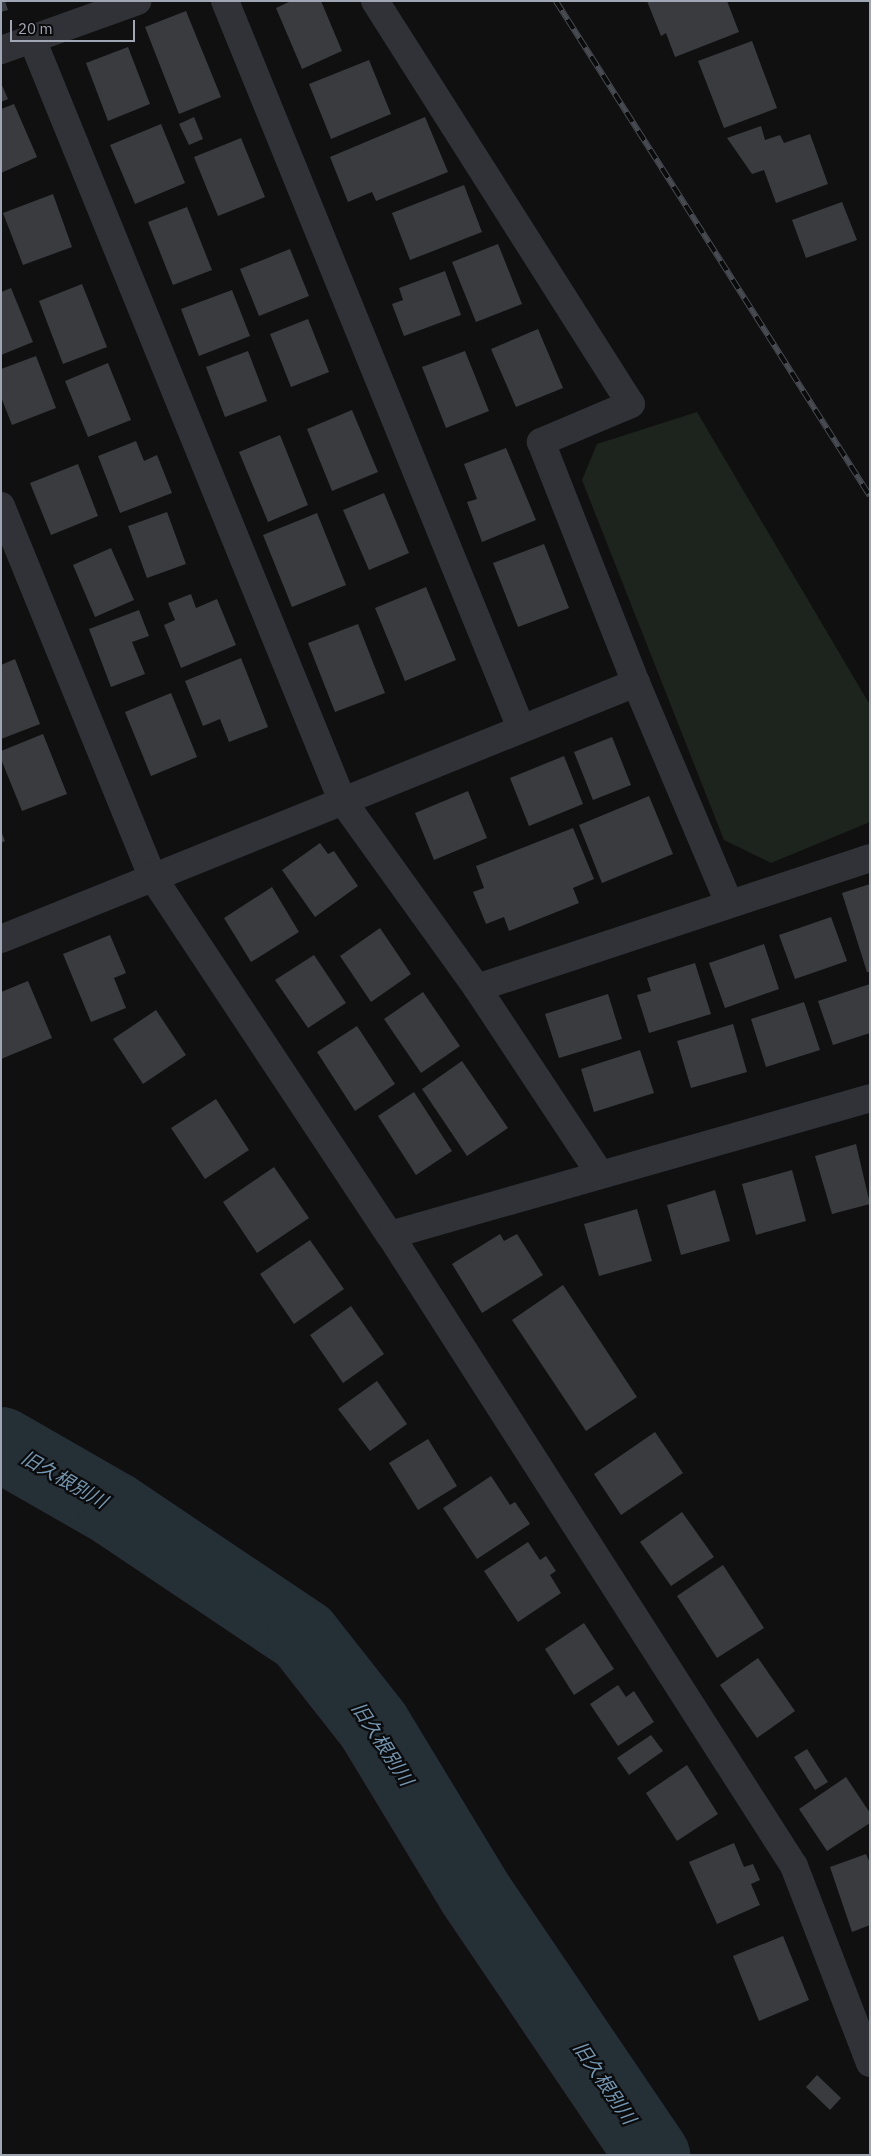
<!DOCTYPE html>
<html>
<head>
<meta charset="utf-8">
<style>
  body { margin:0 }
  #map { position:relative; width:871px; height:2156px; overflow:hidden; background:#101011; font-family:"IBM Plex Sans","Noto Sans JP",sans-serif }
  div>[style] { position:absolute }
  .green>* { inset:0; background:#1c241d }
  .river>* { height:75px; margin:-37.5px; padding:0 37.5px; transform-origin:37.5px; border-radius:37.5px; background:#252f36 }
  .building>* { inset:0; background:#3a3b3f }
  .street>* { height:28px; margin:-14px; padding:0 14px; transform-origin:14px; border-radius:14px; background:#303237 }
  .rail>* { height:5.5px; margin-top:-2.75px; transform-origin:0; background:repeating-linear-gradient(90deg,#0b0b0c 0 11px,#474a50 0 22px); box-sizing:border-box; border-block:1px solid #474a50 }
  span { translate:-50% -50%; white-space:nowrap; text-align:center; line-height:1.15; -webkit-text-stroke:4.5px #0b0b0c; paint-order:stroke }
  .water-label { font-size:19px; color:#7396b2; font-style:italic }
  .frame { position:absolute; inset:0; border:2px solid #a0a6b3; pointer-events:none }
  .scale { position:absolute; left:10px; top:20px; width:125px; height:22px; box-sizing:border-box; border:2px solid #a0a6b3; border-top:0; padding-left:6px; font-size:15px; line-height:18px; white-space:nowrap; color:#a0a6b3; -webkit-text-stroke:4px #0b0b0c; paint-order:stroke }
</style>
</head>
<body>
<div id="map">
  <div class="green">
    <div style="clip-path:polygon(697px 412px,870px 705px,870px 822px,771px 863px,724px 840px,582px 480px,597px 444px)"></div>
  </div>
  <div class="river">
    <div style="left:1px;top:1444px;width:130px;rotate:29.9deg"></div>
    <div style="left:114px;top:1509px;width:228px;rotate:33.9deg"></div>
    <div style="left:303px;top:1636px;width:113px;rotate:51.8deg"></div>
    <div style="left:373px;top:1725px;width:195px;rotate:58.8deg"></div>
    <div style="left:474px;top:1892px;width:318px;rotate:55.9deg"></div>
  </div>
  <div class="building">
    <div style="clip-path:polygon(1px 1px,5px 1px,8px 10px,1px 12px)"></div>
    <div style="clip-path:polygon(291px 1px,321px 1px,342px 51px,302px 69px,276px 8px)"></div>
    <div style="clip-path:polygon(647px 1px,727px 1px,739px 32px,675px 57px,666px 33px,661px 36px)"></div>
    <div style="clip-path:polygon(186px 11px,221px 97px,179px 114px,145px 27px)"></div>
    <div style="clip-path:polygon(752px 41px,777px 108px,724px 128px,698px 61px)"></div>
    <div style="clip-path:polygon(128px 47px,150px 104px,108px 121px,86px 63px)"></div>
    <div style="clip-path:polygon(369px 60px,391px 114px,331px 139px,309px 84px)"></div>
    <div style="clip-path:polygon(1px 83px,8px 99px,1px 102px)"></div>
    <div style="clip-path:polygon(14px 104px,37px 157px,1px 173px,1px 109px)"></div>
    <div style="clip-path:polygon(194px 117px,203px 139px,189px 145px,179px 124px)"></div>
    <div style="clip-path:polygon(425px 117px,448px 172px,376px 201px,372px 192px,348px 202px,330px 157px)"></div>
    <div style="clip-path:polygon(161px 124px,185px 183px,135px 204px,110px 145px)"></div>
    <div style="clip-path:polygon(761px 126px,765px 140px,780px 135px,784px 143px,810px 134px,828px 184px,776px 203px,764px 170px,752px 174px,727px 138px)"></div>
    <div style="clip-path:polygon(241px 138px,265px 197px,218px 216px,194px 157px)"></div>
    <div style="clip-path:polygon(464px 185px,482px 232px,410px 260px,392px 213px)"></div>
    <div style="clip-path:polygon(53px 194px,72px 247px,23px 265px,3px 213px)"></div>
    <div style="clip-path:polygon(842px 202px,857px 240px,806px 258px,792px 220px)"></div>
    <div style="clip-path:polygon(187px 207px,212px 270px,173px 285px,148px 222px)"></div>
    <div style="clip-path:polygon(498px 244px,522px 304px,476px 322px,452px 262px)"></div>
    <div style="clip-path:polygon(290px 249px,309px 296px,259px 316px,240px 269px)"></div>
    <div style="clip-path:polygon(445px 271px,461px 315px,404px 336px,392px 304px,403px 300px,399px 288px)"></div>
    <div style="clip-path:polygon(82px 284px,107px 347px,63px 364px,39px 301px)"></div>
    <div style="clip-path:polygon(11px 288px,33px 342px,1px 355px,1px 292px)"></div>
    <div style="clip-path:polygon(232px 290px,250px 336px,199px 356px,181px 309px)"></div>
    <div style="clip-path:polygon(308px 319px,329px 372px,291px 387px,270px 334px)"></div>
    <div style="clip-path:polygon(538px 329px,563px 388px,516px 407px,491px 349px)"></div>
    <div style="clip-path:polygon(248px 351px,267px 401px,225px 417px,206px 367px)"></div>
    <div style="clip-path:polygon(465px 351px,489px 411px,446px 428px,422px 367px)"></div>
    <div style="clip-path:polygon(36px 356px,56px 408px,12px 425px,1px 397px,1px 369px)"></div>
    <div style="clip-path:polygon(108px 363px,131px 420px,88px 437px,65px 381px)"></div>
    <div style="clip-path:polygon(352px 410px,378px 472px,332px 491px,307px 429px)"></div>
    <div style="clip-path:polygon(280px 435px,308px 505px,268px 522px,239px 452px)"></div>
    <div style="clip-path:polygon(136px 441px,144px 461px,157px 455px,172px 493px,120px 513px,98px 456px)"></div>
    <div style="clip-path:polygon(506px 448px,536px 520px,482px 542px,467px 502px,477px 499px,464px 464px)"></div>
    <div style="clip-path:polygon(78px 464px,98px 516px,51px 535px,30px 483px)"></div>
    <div style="clip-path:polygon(384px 493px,409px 553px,369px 570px,343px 510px)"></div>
    <div style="clip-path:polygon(167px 512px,186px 564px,147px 578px,128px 526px)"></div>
    <div style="clip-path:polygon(317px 513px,346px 585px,292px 607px,263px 535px)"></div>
    <div style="clip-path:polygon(544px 544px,569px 608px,518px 627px,493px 563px)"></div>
    <div style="clip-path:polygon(111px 548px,134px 600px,95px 617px,73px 565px)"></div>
    <div style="clip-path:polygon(426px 587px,456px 660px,405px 681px,375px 608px)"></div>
    <div style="clip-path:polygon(191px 594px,196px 608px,217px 599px,236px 645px,181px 668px,164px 625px,175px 620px,168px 603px)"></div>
    <div style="clip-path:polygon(139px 610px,149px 636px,132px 642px,145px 674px,111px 687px,89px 629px)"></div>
    <div style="clip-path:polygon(358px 624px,385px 693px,335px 712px,308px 643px)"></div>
    <div style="clip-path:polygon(241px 658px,268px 727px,229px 742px,220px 719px,203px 726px,185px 681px)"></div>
    <div style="clip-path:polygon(15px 659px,40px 724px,1px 739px,1px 665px)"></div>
    <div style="clip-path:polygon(171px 693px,197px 757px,151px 776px,125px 712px)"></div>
    <div style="clip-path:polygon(43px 734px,67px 794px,22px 811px,1px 759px,1px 751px)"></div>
    <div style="clip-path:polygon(612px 737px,631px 785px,593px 800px,574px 752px)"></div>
    <div style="clip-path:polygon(564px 756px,583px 804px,529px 826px,510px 778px)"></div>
    <div style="clip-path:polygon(468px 791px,487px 838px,434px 860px,415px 813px)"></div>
    <div style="clip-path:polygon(649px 796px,673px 854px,602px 883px,579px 825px)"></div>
    <div style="clip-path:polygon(573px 828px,594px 879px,573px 888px,579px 903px,509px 931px,504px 917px,486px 924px,473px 892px,484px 888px,476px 866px)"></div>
    <div style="clip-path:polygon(1px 831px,5px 841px,1px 843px)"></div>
    <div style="clip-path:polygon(320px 843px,328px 854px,334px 851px,358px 886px,315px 917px,282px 870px)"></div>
    <div style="clip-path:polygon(870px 884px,870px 972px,867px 972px,842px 893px)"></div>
    <div style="clip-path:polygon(272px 887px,299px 932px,251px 962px,224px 918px)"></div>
    <div style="clip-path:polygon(831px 917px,847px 961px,795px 979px,779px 935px)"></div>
    <div style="clip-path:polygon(380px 928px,411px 974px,371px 1002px,340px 956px)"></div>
    <div style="clip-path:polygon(110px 935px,126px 973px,114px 978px,126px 1008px,91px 1022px,63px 954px)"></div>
    <div style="clip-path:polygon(764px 944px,779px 989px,725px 1008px,709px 963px)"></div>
    <div style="clip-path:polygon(314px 955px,346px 1003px,308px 1028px,275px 980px)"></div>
    <div style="clip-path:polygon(695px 963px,711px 1014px,649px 1033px,637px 995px,651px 991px,647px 978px)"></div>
    <div style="clip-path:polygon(28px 981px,52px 1038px,1px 1059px,1px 992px)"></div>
    <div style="clip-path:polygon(870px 984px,870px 1033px,833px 1045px,818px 1001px)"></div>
    <div style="clip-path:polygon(423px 992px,460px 1046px,421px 1073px,384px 1019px)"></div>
    <div style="clip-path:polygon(608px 994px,622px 1039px,559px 1058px,545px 1014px)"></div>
    <div style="clip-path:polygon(804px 1002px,820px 1050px,766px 1067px,751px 1019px)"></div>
    <div style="clip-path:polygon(156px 1010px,186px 1055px,143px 1084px,113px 1039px)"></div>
    <div style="clip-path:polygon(733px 1024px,747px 1072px,691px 1088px,677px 1041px)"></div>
    <div style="clip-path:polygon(357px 1026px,395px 1084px,355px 1111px,317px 1052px)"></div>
    <div style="clip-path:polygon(640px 1050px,654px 1093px,594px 1112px,581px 1069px)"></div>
    <div style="clip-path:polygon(462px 1061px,508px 1128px,467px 1156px,422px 1089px)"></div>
    <div style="clip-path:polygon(414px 1092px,452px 1151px,416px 1175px,378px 1116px)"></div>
    <div style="clip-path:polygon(216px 1099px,249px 1150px,205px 1179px,171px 1128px)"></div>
    <div style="clip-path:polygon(856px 1144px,870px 1204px,832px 1214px,815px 1156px)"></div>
    <div style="clip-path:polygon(274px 1167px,309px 1218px,257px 1253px,223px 1202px)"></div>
    <div style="clip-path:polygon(792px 1170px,806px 1221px,756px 1235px,742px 1184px)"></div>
    <div style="clip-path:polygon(715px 1190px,730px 1241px,681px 1255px,667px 1205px)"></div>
    <div style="clip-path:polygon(637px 1209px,652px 1261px,599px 1276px,584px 1224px)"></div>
    <div style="clip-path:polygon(500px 1234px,504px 1241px,517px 1234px,543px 1275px,482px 1313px,452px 1264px)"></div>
    <div style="clip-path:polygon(310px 1240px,344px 1289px,294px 1324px,260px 1274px)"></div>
    <div style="clip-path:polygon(563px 1285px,637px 1397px,586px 1431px,512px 1320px)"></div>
    <div style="clip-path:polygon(351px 1306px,384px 1354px,343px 1383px,310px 1335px)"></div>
    <div style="clip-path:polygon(377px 1381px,407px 1424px,370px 1451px,338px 1409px)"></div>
    <div style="clip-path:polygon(655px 1432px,683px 1473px,621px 1515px,594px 1474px)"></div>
    <div style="clip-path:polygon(428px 1439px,457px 1486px,418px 1510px,389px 1463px)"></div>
    <div style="clip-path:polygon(491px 1476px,510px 1505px,515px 1502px,530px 1524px,477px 1559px,443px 1508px)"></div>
    <div style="clip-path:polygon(682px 1512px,714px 1557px,671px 1586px,640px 1542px)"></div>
    <div style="clip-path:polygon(528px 1542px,540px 1560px,546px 1556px,556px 1571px,550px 1575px,561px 1593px,518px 1622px,484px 1571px)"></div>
    <div style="clip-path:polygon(723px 1565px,764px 1628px,717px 1658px,677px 1596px)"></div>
    <div style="clip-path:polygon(584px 1623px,614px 1669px,574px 1695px,545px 1649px)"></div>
    <div style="clip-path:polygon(758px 1658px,795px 1711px,757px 1738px,720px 1685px)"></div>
    <div style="clip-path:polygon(618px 1685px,626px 1697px,634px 1691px,654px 1722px,618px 1746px,590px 1704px)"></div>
    <div style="clip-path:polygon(651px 1735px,663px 1751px,629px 1775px,617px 1758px)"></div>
    <div style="clip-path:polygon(807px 1749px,828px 1782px,815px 1790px,794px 1757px)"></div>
    <div style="clip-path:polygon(687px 1765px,718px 1814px,677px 1841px,646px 1793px)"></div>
    <div style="clip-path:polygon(846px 1777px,870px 1813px,870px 1823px,827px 1851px,799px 1809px)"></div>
    <div style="clip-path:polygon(734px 1843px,744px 1867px,753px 1864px,760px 1880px,751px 1884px,760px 1905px,717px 1924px,689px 1862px)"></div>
    <div style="clip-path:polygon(866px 1854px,870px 1863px,870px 1925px,852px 1932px,830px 1867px)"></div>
    <div style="clip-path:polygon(783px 1936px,809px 2000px,759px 2021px,733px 1956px)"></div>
    <div style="clip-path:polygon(817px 2075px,841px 2098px,830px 2110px,806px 2087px)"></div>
  </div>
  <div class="street">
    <div style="left:225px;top:1px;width:785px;rotate:67.85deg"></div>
    <div style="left:375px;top:1px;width:477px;rotate:57.6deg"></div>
    <div style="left:631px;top:404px;width:98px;rotate:157.1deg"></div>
    <div style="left:541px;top:442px;width:259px;rotate:68.5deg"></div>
    <div style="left:636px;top:683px;width:239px;rotate:67.1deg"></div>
    <div style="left:32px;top:39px;width:822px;rotate:67.84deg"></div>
    <div style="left:342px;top:800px;width:231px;rotate:54.3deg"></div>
    <div style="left:477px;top:988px;width:223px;rotate:56.5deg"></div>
    <div style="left:1px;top:50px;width:145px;rotate:-19.7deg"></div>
    <div style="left:1px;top:506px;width:400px;rotate:67.8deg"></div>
    <div style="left:152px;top:876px;width:431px;rotate:56.5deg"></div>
    <div style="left:390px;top:1235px;width:749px;rotate:57.37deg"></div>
    <div style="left:794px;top:1866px;width:211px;rotate:68.9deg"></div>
    <div style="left:1px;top:939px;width:685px;rotate:-21.96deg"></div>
    <div style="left:477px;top:988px;width:414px;rotate:-18.3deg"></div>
    <div style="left:390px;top:1235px;width:499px;rotate:-15.9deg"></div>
  </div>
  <div class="rail">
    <div style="left:556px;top:1px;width:586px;rotate:57.61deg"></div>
  </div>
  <div class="water-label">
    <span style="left:64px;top:1480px;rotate:30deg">旧久根別川</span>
    <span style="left:382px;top:1744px;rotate:57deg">旧久根別川</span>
    <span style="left:604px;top:2083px;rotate:56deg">旧久根別川</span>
  </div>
  <div class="frame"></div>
  <div class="scale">20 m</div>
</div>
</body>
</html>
